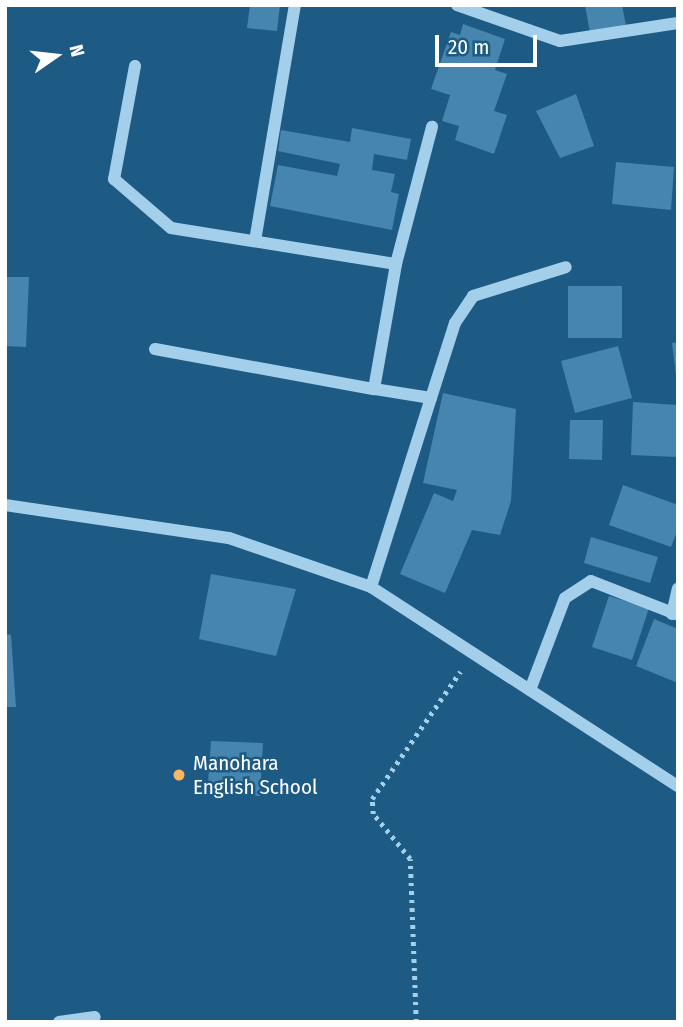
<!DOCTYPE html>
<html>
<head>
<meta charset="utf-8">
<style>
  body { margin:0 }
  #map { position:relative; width:683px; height:1027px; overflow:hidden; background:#1d5b85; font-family:"Fira Sans Condensed",sans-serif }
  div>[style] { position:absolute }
  .building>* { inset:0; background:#4585ae }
  .path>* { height:4.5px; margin-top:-2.25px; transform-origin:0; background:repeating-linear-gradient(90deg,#a4cfea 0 3.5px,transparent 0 8.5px) }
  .minor>* { height:12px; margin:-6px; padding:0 6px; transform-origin:6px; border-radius:6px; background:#a4cfea }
  .dots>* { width:19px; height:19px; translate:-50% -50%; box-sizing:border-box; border:4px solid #1d5b85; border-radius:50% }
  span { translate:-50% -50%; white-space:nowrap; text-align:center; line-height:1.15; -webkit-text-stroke:5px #1d5b85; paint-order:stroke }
  .poi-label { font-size:21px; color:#fff }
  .left { translate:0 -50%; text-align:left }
  .frame { position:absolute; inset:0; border:7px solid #fff; pointer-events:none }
  .north { position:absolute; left:21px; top:21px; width:70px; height:70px; -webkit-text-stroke:5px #1d5b85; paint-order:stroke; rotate:76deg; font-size:19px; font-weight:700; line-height:28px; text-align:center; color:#fff }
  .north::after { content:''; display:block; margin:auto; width:24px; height:32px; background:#fff; clip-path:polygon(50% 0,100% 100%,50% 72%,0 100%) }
  .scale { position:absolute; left:435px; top:35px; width:102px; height:32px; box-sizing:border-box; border:4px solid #fff; border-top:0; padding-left:9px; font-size:21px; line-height:24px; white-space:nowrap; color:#fff; -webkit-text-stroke:5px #1d5b85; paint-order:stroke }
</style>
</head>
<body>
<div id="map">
  <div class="building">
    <div style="clip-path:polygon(250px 5px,280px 5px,277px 31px,247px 28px)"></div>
    <div style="clip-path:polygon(585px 5px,622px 5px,626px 26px,590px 33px)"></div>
    <div style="clip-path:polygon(463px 24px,505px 39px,495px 70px,507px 74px,494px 111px,507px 115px,494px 154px,455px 140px,459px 126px,442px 121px,450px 95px,431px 89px,451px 32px,460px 35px)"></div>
    <div style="clip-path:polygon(576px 94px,594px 146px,560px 158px,536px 111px)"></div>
    <div style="clip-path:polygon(352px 128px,411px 139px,407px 160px,374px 154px,372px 170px,395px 174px,391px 192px,399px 194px,392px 230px,270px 206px,278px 165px,337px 176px,340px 164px,345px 165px,278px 151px,281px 130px,350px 142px)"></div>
    <div style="clip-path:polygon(616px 162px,674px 167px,671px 210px,612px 204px)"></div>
    <div style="clip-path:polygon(5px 277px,29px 277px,26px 347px,5px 346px)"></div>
    <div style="clip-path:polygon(568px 286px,622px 286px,622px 338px,568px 338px)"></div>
    <div style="clip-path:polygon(678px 342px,678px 375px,676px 375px,672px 343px)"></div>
    <div style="clip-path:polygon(618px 346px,632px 398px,575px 413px,561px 361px)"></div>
    <div style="clip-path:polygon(443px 393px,516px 409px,511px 501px,500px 535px,472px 530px,445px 593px,400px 574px,434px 493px,453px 501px,457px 490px,423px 483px)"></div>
    <div style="clip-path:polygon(633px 402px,678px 405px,678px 457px,631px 455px)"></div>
    <div style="clip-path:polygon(570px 420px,603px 420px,602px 460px,569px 459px)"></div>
    <div style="clip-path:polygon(623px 485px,678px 505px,678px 529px,671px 547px,609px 525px)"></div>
    <div style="clip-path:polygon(591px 537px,658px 557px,650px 583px,584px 563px)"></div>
    <div style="clip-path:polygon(211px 574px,296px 589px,276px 656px,199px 639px)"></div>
    <div style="clip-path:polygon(609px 596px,649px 608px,632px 660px,592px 647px)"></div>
    <div style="clip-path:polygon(654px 619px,678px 629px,678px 683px,636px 666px)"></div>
    <div style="clip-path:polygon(5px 634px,11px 635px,16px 707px,5px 707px)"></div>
    <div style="clip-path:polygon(211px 741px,263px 743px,260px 796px,207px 796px)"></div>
  </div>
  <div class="path">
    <div style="left:416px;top:1022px;width:163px;rotate:-92.1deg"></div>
    <div style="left:410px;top:859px;width:58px;rotate:-129.4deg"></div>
    <div style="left:373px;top:814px;width:15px;rotate:-94deg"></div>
    <div style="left:372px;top:799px;width:155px;rotate:-55.3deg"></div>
  </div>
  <div class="minor">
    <div style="left:457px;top:5px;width:109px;rotate:19.3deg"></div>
    <div style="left:560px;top:41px;width:119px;rotate:-8.7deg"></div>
    <div style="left:135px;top:66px;width:115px;rotate:100.5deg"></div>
    <div style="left:114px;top:179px;width:75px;rotate:40.7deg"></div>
    <div style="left:171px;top:228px;width:228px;rotate:9.1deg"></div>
    <div style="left:255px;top:241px;width:239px;rotate:-80.4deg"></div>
    <div style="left:155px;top:349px;width:223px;rotate:10.4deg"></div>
    <div style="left:374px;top:389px;width:127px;rotate:-80deg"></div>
    <div style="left:396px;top:264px;width:142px;rotate:-75.3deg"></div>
    <div style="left:431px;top:398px;width:79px;rotate:-72.3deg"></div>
    <div style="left:455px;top:323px;width:32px;rotate:-56deg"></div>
    <div style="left:473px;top:296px;width:97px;rotate:-17.3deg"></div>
    <div style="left:5px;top:505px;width:226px;rotate:8.4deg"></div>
    <div style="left:229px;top:538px;width:150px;rotate:19deg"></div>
    <div style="left:371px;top:587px;width:366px;rotate:33deg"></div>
    <div style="left:371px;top:587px;width:198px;rotate:-72.4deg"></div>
    <div style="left:431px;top:398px;width:58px;rotate:-171deg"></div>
    <div style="left:672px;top:614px;width:26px;rotate:-77deg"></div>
    <div style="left:530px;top:690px;width:98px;rotate:-69.2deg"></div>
    <div style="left:565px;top:598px;width:31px;rotate:-33deg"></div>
    <div style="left:591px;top:581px;width:93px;rotate:21.3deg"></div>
    <div style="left:59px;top:1022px;width:36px;rotate:-8deg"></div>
  </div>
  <div class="dots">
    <div style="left:179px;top:775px;background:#fab763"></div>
  </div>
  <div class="poi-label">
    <span class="left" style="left:193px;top:775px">Manohara<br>English School</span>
  </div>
  <div class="frame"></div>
  <div class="north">N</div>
  <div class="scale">20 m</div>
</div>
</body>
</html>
